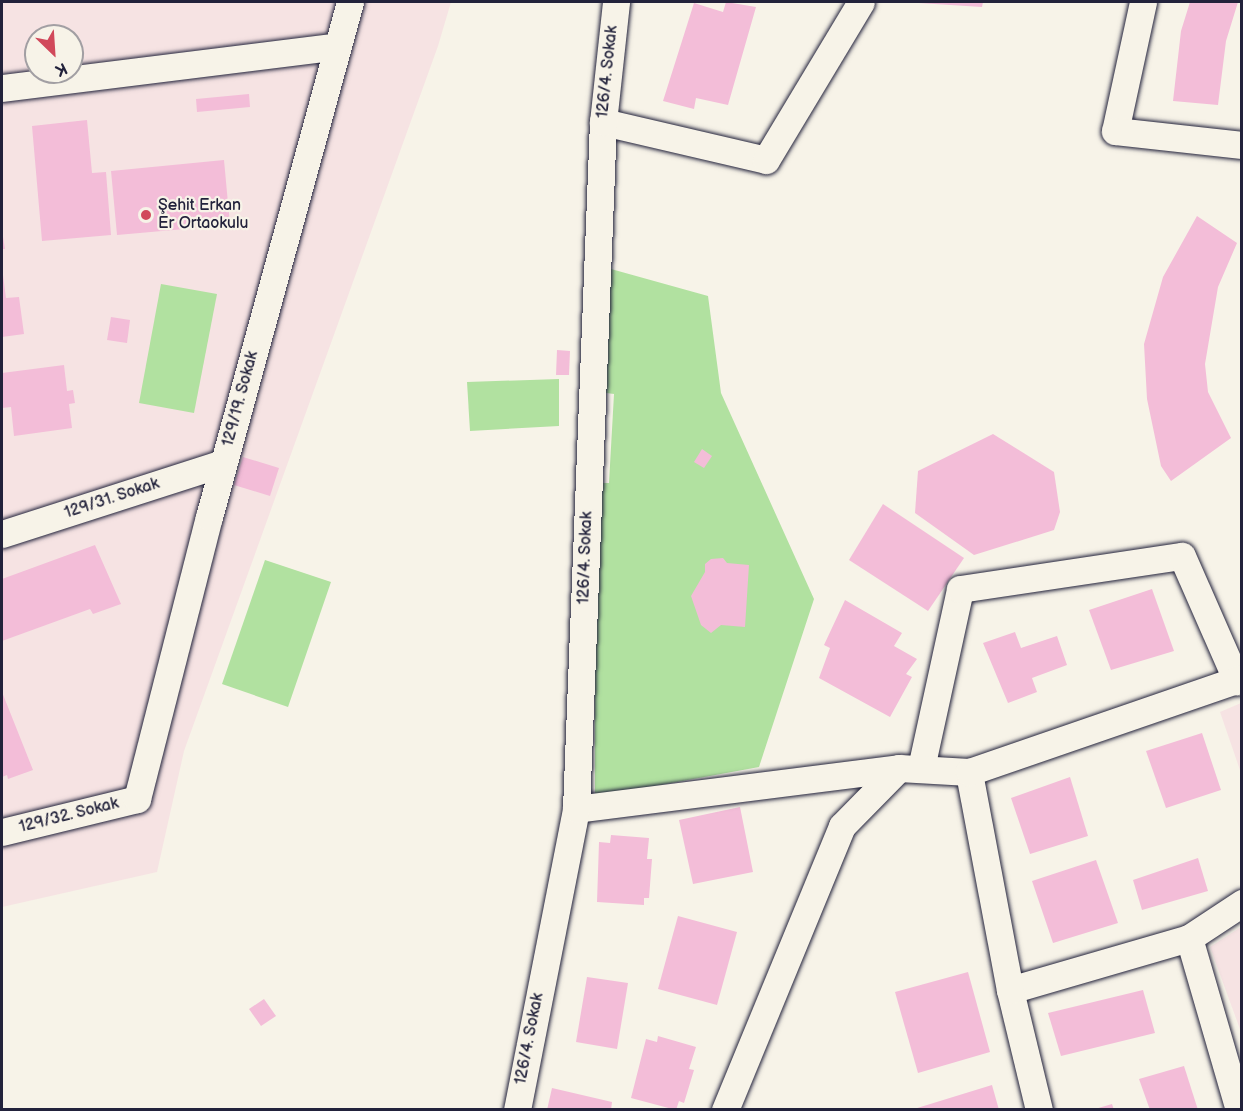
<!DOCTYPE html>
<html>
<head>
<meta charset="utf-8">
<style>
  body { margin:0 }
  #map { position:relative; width:1243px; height:1111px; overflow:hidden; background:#f7f3e8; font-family:"Balsamiq Sans",sans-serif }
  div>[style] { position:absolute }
  .built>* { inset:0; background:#f6e3e3 }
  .green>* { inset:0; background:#b1e1a0 }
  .building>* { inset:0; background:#f3bdd8 }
  .roads { filter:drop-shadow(0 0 2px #22223b) drop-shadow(0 0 2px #22223b) }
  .minor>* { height:27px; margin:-13.5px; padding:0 13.5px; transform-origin:13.5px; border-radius:13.5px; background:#f7f3e8 }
  .dots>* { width:16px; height:16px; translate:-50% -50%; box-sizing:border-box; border:3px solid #f7f3e8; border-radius:50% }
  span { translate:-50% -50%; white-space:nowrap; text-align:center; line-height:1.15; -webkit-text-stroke:4.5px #f7f3e8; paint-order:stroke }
  .street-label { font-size:16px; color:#22223b }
  .poi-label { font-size:16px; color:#22223b }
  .left { translate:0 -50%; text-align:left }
  .frame { position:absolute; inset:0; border:3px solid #22223b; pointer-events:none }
  .north { position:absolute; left:24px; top:24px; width:60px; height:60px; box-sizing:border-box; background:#f7f3e8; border:2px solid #a29fa3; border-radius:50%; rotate:155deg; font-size:16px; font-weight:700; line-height:24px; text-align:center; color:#22223b }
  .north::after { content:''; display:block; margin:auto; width:21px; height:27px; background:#d1495b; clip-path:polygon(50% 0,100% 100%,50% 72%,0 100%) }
</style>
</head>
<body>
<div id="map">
  <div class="built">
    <div style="clip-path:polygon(evenodd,2px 2px,451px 2px,438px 46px,184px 751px,157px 872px,2px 907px,2px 2px,36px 36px,72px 36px,72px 72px,36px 72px,36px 36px)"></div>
    <div style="clip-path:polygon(1241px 703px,1241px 773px,1220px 712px)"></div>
    <div style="clip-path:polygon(1241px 927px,1241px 1032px,1210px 947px)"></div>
  </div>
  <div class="green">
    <div style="clip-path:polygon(611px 269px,708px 296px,721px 393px,814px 599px,759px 767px,595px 797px,594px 483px,609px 483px,614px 394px,599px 392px)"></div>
    <div style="clip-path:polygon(161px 284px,217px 294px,194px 413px,139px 403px)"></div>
    <div style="clip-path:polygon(559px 379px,559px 426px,470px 431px,467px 382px)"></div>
    <div style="clip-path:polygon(265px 560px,331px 582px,288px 707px,222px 684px)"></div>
  </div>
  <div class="building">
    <div style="clip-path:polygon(726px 2px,756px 7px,728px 105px,696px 98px,694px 109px,663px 101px,694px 3px,723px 12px)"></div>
    <div style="clip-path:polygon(903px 2px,983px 2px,982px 7px)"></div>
    <div style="clip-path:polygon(1190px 2px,1238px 2px,1226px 41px,1218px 105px,1173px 101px,1181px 31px)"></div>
    <div style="clip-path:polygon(249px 94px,250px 107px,197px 112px,196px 99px)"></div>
    <div style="clip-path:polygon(87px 120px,92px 173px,106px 172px,111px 235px,42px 241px,32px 126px)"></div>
    <div style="clip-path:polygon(224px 160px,230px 225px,117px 235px,111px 171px)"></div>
    <div style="clip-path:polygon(1197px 216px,1237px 243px,1218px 287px,1205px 364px,1208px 392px,1231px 438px,1171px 481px,1161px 466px,1147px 399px,1144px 344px,1163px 277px)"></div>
    <div style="clip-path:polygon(2px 231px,5px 249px,2px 249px)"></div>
    <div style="clip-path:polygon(3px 275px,6px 298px,19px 297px,24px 334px,2px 337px)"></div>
    <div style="clip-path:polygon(111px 317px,130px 320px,127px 343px,107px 340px)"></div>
    <div style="clip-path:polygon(557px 350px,570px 351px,569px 375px,556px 375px)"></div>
    <div style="clip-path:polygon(64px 365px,67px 391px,73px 390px,75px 403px,69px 404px,72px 428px,14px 436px,11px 407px,2px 408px,2px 373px)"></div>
    <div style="clip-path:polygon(993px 434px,1054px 472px,1060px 512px,1054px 530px,974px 555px,915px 513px,918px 471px)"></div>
    <div style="clip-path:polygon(702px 449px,712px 456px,704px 468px,694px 462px)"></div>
    <div style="clip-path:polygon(243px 457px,279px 468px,270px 496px,234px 485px)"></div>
    <div style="clip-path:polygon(883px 504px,964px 558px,928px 611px,849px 560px)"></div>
    <div style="clip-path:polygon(95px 545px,121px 604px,93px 614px,90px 609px,2px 641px,2px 579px)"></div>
    <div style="clip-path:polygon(723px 558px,727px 563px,749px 565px,745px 627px,721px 625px,711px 633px,701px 625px,691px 596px,705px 572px,705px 564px,711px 559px)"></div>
    <div style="clip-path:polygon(1152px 589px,1174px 651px,1111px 670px,1089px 610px)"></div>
    <div style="clip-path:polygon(845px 600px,902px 633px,894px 646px,917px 659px,906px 674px,912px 677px,890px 717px,819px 678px,830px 648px,824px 645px)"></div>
    <div style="clip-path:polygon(1015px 632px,1021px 648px,1057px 636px,1067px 665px,1032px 678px,1037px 692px,1008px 703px,983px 643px)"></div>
    <div style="clip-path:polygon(2px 692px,33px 770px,8px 779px,7px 775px,2px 777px)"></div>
    <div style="clip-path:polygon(1202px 733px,1221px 790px,1166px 808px,1146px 751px)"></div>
    <div style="clip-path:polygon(1070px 777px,1088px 836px,1030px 854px,1011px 798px)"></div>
    <div style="clip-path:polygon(740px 807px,753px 872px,693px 884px,679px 820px)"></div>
    <div style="clip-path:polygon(611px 835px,649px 838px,647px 859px,652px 859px,649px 898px,644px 898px,644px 905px,597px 902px,599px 842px,610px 843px)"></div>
    <div style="clip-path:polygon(1198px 858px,1208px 891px,1142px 910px,1133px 880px)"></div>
    <div style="clip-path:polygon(1096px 860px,1118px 923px,1053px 943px,1032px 881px)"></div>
    <div style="clip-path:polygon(678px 916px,737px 932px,717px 1005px,658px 989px)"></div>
    <div style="clip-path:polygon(968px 972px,990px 1052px,918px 1073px,895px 992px)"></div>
    <div style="clip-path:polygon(587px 977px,628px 983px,617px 1049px,576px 1042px)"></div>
    <div style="clip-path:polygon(1143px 990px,1155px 1033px,1061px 1056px,1048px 1013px)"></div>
    <div style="clip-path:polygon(264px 999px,276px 1016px,261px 1026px,249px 1009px)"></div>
    <div style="clip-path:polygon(658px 1036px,696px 1047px,689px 1069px,694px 1070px,684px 1103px,679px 1101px,676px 1110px,631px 1098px,646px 1039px,657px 1042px)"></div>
    <div style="clip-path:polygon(1184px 1066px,1198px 1110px,1150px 1110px,1139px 1079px)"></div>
    <div style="clip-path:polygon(992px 1085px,999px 1110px,914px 1110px,914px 1109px)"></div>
    <div style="clip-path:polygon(552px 1088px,612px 1102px,611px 1110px,547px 1110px)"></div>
    <div style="clip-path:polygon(1112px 1104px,1114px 1110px,1095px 1110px,1095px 1109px)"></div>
  </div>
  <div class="roads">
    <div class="minor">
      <div style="left:1143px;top:2px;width:132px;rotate:102.2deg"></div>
      <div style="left:1115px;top:131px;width:128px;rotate:6.3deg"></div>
      <div style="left:2px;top:88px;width:338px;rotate:-7.1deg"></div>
      <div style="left:603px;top:122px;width:167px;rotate:13.1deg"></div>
      <div style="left:766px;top:160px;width:184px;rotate:-59deg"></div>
      <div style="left:2px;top:534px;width:232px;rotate:-17.8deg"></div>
      <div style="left:921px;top:768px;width:183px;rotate:-77.7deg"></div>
      <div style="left:960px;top:589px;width:224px;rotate:-8.5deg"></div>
      <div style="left:1182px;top:556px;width:137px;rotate:66.3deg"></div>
      <div style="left:576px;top:809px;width:326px;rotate:-7.2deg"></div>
      <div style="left:2px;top:832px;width:139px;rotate:-13.7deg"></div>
      <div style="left:137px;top:799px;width:291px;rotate:-75.7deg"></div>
      <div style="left:209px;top:517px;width:534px;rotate:-74.69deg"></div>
      <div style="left:1189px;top:938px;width:179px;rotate:73.8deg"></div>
      <div style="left:1010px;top:990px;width:186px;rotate:-16.2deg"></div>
      <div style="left:1189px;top:938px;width:64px;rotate:-33.4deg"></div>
      <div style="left:517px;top:1110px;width:307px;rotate:-78.9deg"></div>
      <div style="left:576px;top:809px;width:688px;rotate:-87.75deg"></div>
      <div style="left:603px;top:122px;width:121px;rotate:-83.8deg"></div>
      <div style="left:725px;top:1110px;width:307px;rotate:-67.6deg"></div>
      <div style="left:842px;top:826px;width:81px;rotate:-45.5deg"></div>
      <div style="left:899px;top:768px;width:70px;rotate:3.3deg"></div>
      <div style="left:1039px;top:1110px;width:123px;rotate:-103.6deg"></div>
      <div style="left:1010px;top:990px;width:222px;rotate:-100.7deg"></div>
      <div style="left:969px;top:772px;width:289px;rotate:-19deg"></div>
    </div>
  </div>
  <div class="dots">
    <div style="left:146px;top:215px;background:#d1495b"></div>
  </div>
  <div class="street-label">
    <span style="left:608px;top:72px;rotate:-84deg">126/4. Sokak</span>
    <span style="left:241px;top:399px;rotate:-75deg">129/19. Sokak</span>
    <span style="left:112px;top:499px;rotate:-18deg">129/31. Sokak</span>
    <span style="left:586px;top:558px;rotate:-88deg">126/4. Sokak</span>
    <span style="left:69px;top:816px;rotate:-14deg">129/32. Sokak</span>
    <span style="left:530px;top:1039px;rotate:-79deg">126/4. Sokak</span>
  </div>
  <div class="poi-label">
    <span class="left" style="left:158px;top:215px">Şehit Erkan<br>Er Ortaokulu</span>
  </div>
  <div class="frame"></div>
  <div class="north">K</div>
</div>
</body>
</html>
